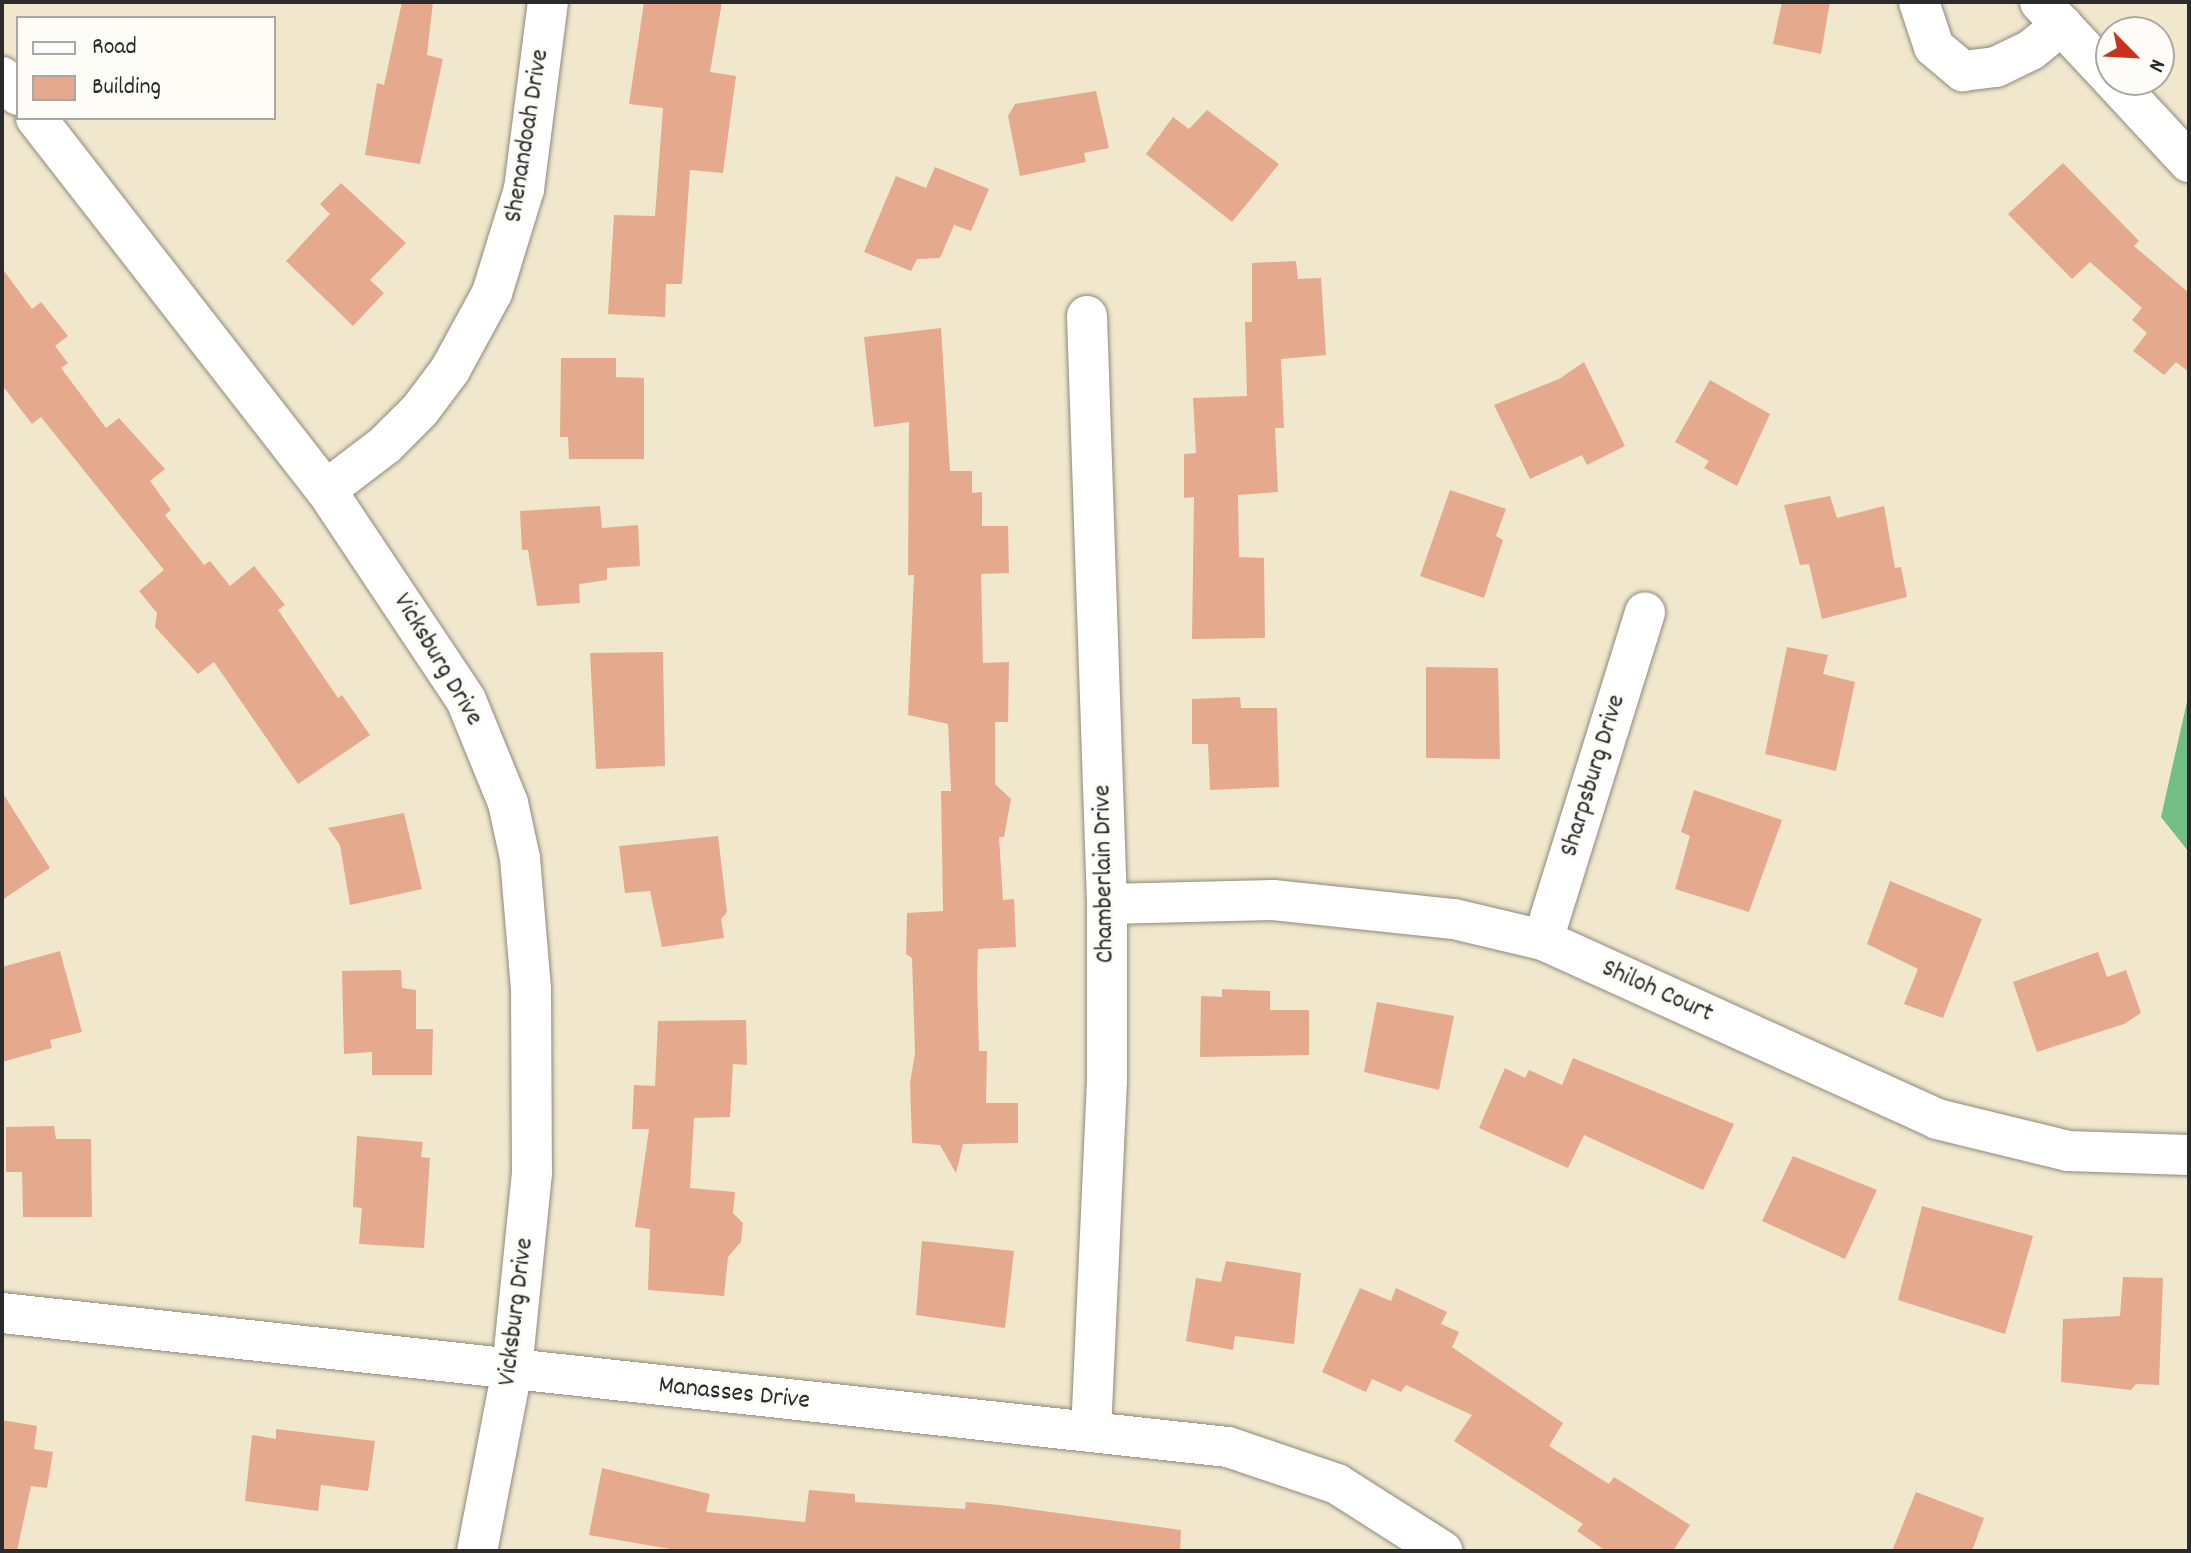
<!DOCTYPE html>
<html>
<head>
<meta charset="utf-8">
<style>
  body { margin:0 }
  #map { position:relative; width:2191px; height:1553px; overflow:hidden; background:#f1e7cd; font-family:Dekko,sans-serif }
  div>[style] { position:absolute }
  .forest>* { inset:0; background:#73be86 }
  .building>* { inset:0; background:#e5aa8e }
  .roads { filter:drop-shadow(0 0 2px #8e897c) drop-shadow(0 0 2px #8e897c) }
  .street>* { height:40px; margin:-20px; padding:0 20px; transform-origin:20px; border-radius:20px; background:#fff }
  span { translate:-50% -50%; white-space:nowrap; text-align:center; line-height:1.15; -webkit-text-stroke:7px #fdfcf7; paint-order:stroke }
  .street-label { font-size:26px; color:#2b2b2b }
  .frame { position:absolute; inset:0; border:4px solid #2b2b2b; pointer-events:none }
  .legend { position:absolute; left:16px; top:16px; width:260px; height:104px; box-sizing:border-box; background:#fdfcf7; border:2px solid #a9a8a5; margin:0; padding:10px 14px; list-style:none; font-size:24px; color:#2b2b2b }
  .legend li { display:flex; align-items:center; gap:16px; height:40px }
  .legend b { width:40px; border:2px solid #a9a8a5 }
  .north { position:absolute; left:2095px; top:16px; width:80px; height:80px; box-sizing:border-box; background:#fdfcf7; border:2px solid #a9a8a5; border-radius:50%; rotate:114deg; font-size:22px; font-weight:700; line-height:32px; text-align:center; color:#2b2b2b }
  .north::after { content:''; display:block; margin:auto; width:28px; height:36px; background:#c8321e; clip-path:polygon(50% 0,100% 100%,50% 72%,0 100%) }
</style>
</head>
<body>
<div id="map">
  <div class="forest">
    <div style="clip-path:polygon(2189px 693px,2189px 850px,2188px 851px,2161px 817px)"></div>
  </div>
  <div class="building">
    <div style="clip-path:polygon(402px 2px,433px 2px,427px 55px,443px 59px,420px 164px,365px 155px,377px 83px,384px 85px)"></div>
    <div style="clip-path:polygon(644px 2px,722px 2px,710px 72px,736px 76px,723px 173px,690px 170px,682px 284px,666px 284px,665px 317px,608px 314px,614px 215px,655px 216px,663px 108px,629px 104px)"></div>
    <div style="clip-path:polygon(1782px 2px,1830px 2px,1821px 54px,1773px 44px)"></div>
    <div style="clip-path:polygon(1096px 91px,1109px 148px,1084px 153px,1086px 162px,1020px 176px,1008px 116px,1015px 104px)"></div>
    <div style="clip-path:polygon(1207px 110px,1279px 164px,1232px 222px,1146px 154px,1173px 117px,1189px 129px)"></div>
    <div style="clip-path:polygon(2063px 163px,2139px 241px,2134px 246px,2189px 293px,2189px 372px,2176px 362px,2164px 375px,2133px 351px,2147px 333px,2132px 320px,2142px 308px,2090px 262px,2072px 279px,2008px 214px)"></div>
    <div style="clip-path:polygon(935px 167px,989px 189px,971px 231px,954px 225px,940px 258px,917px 259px,911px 271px,864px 252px,896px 176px,926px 188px)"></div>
    <div style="clip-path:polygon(341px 183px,406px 243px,370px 280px,384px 293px,353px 326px,286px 261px,330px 214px,320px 204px)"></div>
    <div style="clip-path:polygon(1296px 261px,1298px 279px,1321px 278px,1326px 355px,1281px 359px,1284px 428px,1275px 428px,1278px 492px,1238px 495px,1239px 557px,1264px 558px,1265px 638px,1192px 639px,1194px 497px,1184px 498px,1184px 454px,1196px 453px,1193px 398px,1247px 396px,1245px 322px,1252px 322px,1252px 263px)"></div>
    <div style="clip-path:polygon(2px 268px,32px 309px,41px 302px,68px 336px,55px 346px,68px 363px,61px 368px,106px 428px,119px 418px,165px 469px,150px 481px,171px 510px,165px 515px,204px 565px,210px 561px,230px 586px,254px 566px,285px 605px,278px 610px,338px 698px,342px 695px,370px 735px,298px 784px,214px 662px,198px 674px,155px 627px,157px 613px,139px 591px,164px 570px,41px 417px,32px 424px,2px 385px)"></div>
    <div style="clip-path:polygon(941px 328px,950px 471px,972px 471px,972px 493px,982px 492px,982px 526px,1008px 526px,1009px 573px,981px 574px,983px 663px,1009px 662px,1008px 722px,995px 722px,995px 784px,1011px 799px,1004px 837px,999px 837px,1003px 900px,1014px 899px,1016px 947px,978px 949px,977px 979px,979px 1051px,987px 1051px,986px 1103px,1018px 1103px,1018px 1143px,963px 1144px,956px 1173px,940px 1145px,912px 1143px,910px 1083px,915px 1053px,912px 958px,906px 954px,907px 913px,943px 911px,941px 791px,951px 791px,948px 724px,908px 715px,914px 575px,908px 575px,909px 422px,874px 427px,864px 337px)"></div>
    <div style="clip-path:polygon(561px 358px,616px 358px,616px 377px,644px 378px,644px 459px,569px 459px,568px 437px,560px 437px)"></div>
    <div style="clip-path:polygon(1584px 362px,1625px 446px,1587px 465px,1582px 455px,1530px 479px,1494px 405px,1559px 379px)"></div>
    <div style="clip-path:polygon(1710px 380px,1770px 414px,1737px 486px,1704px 468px,1709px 461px,1675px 442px)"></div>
    <div style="clip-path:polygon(1450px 490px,1506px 509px,1496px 536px,1503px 540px,1484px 598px,1420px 576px)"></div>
    <div style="clip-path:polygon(1830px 496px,1837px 518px,1884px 506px,1895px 568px,1901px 567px,1907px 597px,1822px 619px,1809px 564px,1800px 565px,1784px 505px)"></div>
    <div style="clip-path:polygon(600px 506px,602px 528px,638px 525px,640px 566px,607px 568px,607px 580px,579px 584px,580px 603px,537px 606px,528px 550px,522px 550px,520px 511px)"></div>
    <div style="clip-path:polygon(1787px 647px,1828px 655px,1823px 674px,1855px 682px,1836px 771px,1765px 754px)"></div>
    <div style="clip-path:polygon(663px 652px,665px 766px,596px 769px,590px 653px)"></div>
    <div style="clip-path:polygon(1426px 667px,1498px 668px,1500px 759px,1426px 758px)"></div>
    <div style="clip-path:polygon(1240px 697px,1241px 708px,1277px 708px,1279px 787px,1210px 790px,1208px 744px,1192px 744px,1192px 699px)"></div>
    <div style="clip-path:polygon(1694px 790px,1782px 820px,1749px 912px,1675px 889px,1690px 836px,1681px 832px)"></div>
    <div style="clip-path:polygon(2px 792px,50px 868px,2px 900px)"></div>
    <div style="clip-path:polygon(404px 813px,422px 889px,350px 905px,340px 845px,328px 828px)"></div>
    <div style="clip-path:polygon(718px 836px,727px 912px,721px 919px,724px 938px,662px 947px,650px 891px,625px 893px,619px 846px)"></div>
    <div style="clip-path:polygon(1890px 881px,1982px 919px,1943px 1018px,1904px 1004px,1918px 969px,1867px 944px)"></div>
    <div style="clip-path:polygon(60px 951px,82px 1032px,50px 1040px,52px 1048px,2px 1062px,2px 967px)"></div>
    <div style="clip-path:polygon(2098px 952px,2107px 977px,2126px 970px,2141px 1013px,2124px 1024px,2037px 1052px,2013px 982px)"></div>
    <div style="clip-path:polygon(401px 970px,402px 988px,416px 990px,416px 1029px,433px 1029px,432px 1075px,372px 1075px,372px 1052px,344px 1054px,342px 971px)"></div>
    <div style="clip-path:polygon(1222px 989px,1270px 991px,1270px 1010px,1309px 1010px,1309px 1055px,1200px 1057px,1201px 996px,1222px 997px)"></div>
    <div style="clip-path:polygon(1377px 1002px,1454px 1016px,1439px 1090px,1364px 1072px)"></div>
    <div style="clip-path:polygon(746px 1020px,747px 1065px,733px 1064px,730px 1117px,694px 1118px,690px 1188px,735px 1192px,733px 1213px,743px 1223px,741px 1242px,728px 1257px,724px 1296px,648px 1290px,650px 1229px,635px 1227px,649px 1129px,632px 1129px,634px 1085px,655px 1086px,658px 1021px)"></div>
    <div style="clip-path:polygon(1573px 1058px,1734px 1124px,1703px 1190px,1584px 1135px,1568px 1168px,1479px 1128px,1505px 1068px,1525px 1078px,1529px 1070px,1562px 1085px)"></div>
    <div style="clip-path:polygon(54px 1126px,56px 1139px,91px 1139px,92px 1217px,23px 1217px,22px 1172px,6px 1172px,6px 1127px)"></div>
    <div style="clip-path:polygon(357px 1136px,423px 1142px,421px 1157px,430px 1158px,424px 1248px,359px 1244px,362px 1208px,353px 1207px)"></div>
    <div style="clip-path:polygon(1793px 1156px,1877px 1190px,1845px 1259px,1762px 1221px)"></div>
    <div style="clip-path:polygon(1922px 1206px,2033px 1236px,2005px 1334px,1898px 1300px)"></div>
    <div style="clip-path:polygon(922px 1241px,1014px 1251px,1005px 1328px,916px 1315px)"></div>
    <div style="clip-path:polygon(1226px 1261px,1301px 1273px,1294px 1344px,1235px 1336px,1233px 1350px,1186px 1341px,1196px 1278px,1221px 1282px)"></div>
    <div style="clip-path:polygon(2123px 1277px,2163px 1278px,2159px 1385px,2136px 1384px,2131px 1390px,2061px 1382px,2063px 1319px,2120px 1316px)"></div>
    <div style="clip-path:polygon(1360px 1288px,1391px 1301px,1396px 1288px,1447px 1312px,1441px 1324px,1459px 1332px,1452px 1347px,1563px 1423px,1549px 1446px,1609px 1484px,1614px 1477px,1690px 1525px,1673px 1551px,1606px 1551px,1577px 1531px,1583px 1524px,1454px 1441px,1472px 1415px,1406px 1385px,1401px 1392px,1372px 1379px,1366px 1392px,1322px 1372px)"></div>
    <div style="clip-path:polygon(2px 1420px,37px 1426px,34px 1449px,53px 1452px,47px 1488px,31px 1486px,17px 1551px,2px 1551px)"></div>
    <div style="clip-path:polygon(276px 1429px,375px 1441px,368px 1491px,321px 1485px,318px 1511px,245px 1501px,252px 1435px,276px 1439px)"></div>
    <div style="clip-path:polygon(602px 1468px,710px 1494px,706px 1512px,805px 1522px,809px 1490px,855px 1494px,855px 1502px,965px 1509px,966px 1502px,1000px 1505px,1181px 1530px,1180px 1551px,682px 1551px,589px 1535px)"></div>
    <div style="clip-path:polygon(1916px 1492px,1984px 1518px,1972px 1551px,1892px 1551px)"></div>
  </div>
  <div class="roads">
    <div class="street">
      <div style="left:1919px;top:2px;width:47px;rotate:71.6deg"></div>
      <div style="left:1934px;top:47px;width:38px;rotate:40deg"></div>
      <div style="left:1963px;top:71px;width:33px;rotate:-7deg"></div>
      <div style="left:1996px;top:67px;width:39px;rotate:-26deg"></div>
      <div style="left:2031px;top:50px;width:40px;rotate:-39deg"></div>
      <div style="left:2040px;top:2px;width:104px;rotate:46.9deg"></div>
      <div style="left:2px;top:77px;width:24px;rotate:48deg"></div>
      <div style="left:2113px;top:80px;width:112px;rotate:47.2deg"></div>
      <div style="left:36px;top:118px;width:472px;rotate:52.1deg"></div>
      <div style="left:326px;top:490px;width:252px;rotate:56.3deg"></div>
      <div style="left:466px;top:700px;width:111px;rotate:67.8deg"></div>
      <div style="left:508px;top:803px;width:56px;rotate:77.7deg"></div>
      <div style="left:520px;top:858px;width:132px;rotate:85.2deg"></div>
      <div style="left:531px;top:990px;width:183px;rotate:89.7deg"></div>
      <div style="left:532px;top:1173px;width:198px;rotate:95.8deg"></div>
      <div style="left:512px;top:1370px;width:184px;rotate:100.9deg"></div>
      <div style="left:1087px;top:316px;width:588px;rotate:88.05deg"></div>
      <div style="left:1107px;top:904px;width:176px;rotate:90deg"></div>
      <div style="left:1107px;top:1080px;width:351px;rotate:92.6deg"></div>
      <div style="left:326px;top:490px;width:74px;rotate:-37.3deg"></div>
      <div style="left:385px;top:445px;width:49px;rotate:-45deg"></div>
      <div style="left:420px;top:410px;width:50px;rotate:-53.1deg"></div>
      <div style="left:450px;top:370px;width:88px;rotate:-61.4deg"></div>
      <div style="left:492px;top:293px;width:109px;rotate:-72.9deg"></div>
      <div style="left:524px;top:189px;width:189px;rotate:-82.7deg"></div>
      <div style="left:1107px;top:904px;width:166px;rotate:-1.4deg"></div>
      <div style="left:1273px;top:900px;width:182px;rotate:6deg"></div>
      <div style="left:1454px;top:919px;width:91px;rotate:13.3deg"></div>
      <div style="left:1543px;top:940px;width:433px;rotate:24.4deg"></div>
      <div style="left:1937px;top:1119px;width:135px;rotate:13.7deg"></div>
      <div style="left:2068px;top:1151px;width:121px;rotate:1.9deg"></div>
      <div style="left:1543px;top:940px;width:343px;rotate:-72.7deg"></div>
      <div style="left:2px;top:1313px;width:1233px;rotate:6.24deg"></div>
      <div style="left:1228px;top:1447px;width:115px;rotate:18.7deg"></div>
      <div style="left:1337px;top:1484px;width:125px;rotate:32.5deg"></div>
    </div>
  </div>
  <div class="street-label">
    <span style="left:528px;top:136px;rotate:-81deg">Shenandoah Drive</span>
    <span style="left:437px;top:660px;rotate:59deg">Vicksburg Drive</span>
    <span style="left:1594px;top:776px;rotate:-73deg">Sharpsburg Drive</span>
    <span style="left:1105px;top:874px;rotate:-91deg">Chamberlain Drive</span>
    <span style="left:1657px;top:992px;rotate:24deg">Shiloh Court</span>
    <span style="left:517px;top:1312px;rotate:-83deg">Vicksburg Drive</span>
    <span style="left:734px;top:1394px;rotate:6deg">Manasses Drive</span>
  </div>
  <div class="frame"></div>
  <ul class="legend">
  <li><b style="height:10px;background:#fff"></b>Road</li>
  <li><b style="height:22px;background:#e5aa8e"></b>Building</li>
  </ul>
  <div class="north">N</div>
</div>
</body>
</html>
